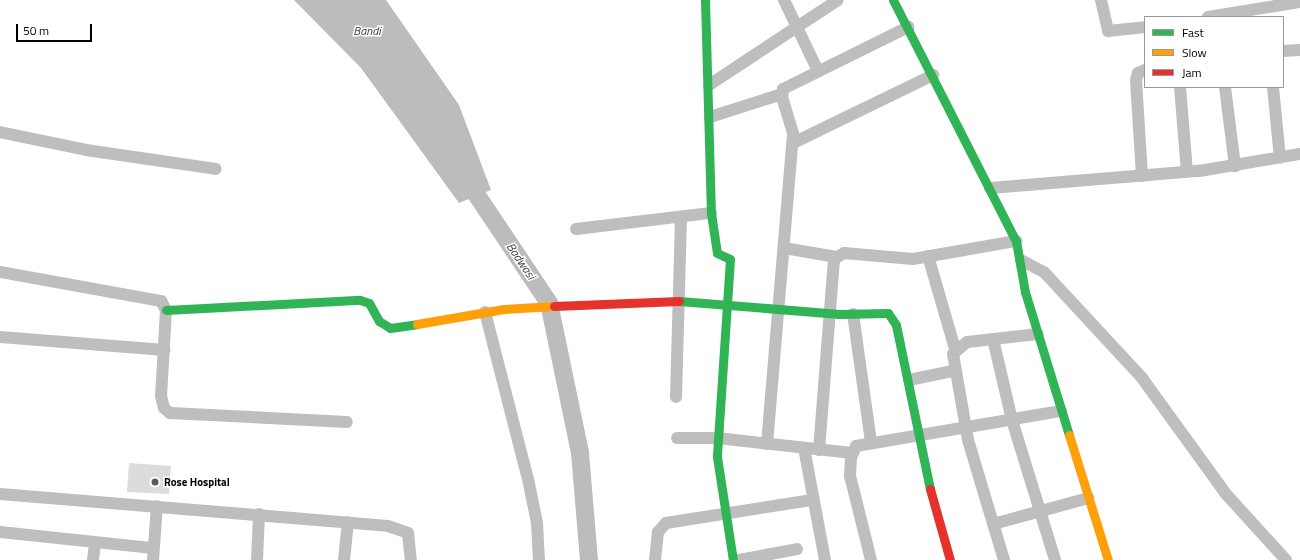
<!DOCTYPE html>
<html>
<head>
<meta charset="utf-8">
<style>
  body { margin:0 }
  #map { position:relative; width:1300px; height:560px; overflow:hidden; background:#fff; font-family:"Titillium Web",sans-serif }
  div>[style] { position:absolute }
  .water>* { inset:0; background:#bcbcbc }
  .river>* { height:18px; margin:-9px; padding:0 9px; transform-origin:9px; border-radius:9px; background:#bcbcbc }
  .building>* { inset:0; background:#dcdcdc }
  .street>* { height:12px; margin:-6px; padding:0 6px; transform-origin:6px; border-radius:6px; background:#bebebe }
  .fast>* { height:9px; margin:-4.5px; padding:0 4.5px; transform-origin:4.5px; border-radius:4.5px; background:#30b455 }
  .slow>* { height:9px; margin:-4.5px; padding:0 4.5px; transform-origin:4.5px; border-radius:4.5px; background:#ff9f0a }
  .jam>* { height:9px; margin:-4.5px; padding:0 4.5px; transform-origin:4.5px; border-radius:4.5px; background:#e5322d }
  .dots>* { width:11px; height:11px; translate:-50% -50%; box-sizing:border-box; border:2px solid #fff; border-radius:50% }
  span { translate:-50% -50%; white-space:nowrap; text-align:center; line-height:1.15; -webkit-text-stroke:3px #fff; paint-order:stroke }
  .poi-label { font-size:11px; color:#000; font-weight:700 }
  .left { translate:0 -50%; text-align:left }
  .water-label { font-size:12px; color:#404040; font-style:italic }
  .legend { position:absolute; left:1144px; top:16px; width:140px; height:72px; box-sizing:border-box; background:#fff; border:1px solid #999; margin:0; padding:5px 7px; list-style:none; font-size:12px; color:#000 }
  .legend li { display:flex; align-items:center; gap:8px; height:20px }
  .legend b { width:20px; border:1px solid #999 }
  .scale { position:absolute; left:16px; top:24px; width:76px; height:18px; box-sizing:border-box; border:2px solid #000; border-top:0; padding-left:5px; font-size:12px; line-height:14px; white-space:nowrap; color:#000; -webkit-text-stroke:3px #fff; paint-order:stroke }
</style>
</head>
<body>
<div id="map">
  <div class="water">
    <div style="clip-path:polygon(294px 0,386px 0,459px 105px,491px 190px,459px 203px,361px 68px)"></div>
  </div>
  <div class="river">
    <div style="left:464px;top:176px;width:153px;rotate:56.2deg"></div>
    <div style="left:549px;top:303px;width:153px;rotate:78.3deg"></div>
    <div style="left:580px;top:453px;width:107px;rotate:85.2deg"></div>
  </div>
  <div class="building">
    <div style="clip-path:polygon(129px 463px,171px 466px,169px 494px,127px 492px)"></div>
  </div>
  <div class="street">
    <div style="left:784px;top:0;width:79px;rotate:64.4deg"></div>
    <div style="left:1101px;top:0;width:32px;rotate:77deg"></div>
    <div style="left:1108px;top:31px;width:37px;rotate:-6deg"></div>
    <div style="left:1208px;top:17px;width:93px;rotate:-9.3deg"></div>
    <div style="left:1283px;top:51px;width:17px;rotate:-3deg"></div>
    <div style="left:709px;top:85px;width:154px;rotate:-33.4deg"></div>
    <div style="left:1180px;top:87px;width:85px;rotate:85.3deg"></div>
    <div style="left:1225px;top:87px;width:80px;rotate:82.8deg"></div>
    <div style="left:1273px;top:87px;width:71px;rotate:84.4deg"></div>
    <div style="left:710px;top:117px;width:76px;rotate:-17.7deg"></div>
    <div style="left:0;top:132px;width:88px;rotate:11.8deg"></div>
    <div style="left:86px;top:150px;width:131px;rotate:8.3deg"></div>
    <div style="left:793px;top:143px;width:156px;rotate:-25.9deg"></div>
    <div style="left:1142px;top:176px;width:96px;rotate:-93.6deg"></div>
    <div style="left:1136px;top:80px;width:7px;rotate:-74deg"></div>
    <div style="left:1138px;top:73px;width:8px;rotate:-23deg"></div>
    <div style="left:990px;top:188px;width:210px;rotate:-4.7deg"></div>
    <div style="left:1199px;top:171px;width:102px;rotate:-9.6deg"></div>
    <div style="left:576px;top:229px;width:136px;rotate:-6.8deg"></div>
    <div style="left:784px;top:248px;width:53px;rotate:9.8deg"></div>
    <div style="left:928px;top:256px;width:97px;rotate:73.8deg"></div>
    <div style="left:1021px;top:260px;width:26px;rotate:28deg"></div>
    <div style="left:1044px;top:272px;width:144px;rotate:47.2deg"></div>
    <div style="left:1142px;top:378px;width:143px;rotate:54.1deg"></div>
    <div style="left:1226px;top:494px;width:89px;rotate:47.7deg"></div>
    <div style="left:0;top:272px;width:164px;rotate:10.2deg"></div>
    <div style="left:161px;top:301px;width:10px;rotate:61deg"></div>
    <div style="left:166px;top:310px;width:86px;rotate:93.3deg"></div>
    <div style="left:161px;top:396px;width:12px;rotate:76deg"></div>
    <div style="left:164px;top:408px;width:8px;rotate:40deg"></div>
    <div style="left:170px;top:413px;width:177px;rotate:2.9deg"></div>
    <div style="left:485px;top:312px;width:172px;rotate:75.6deg"></div>
    <div style="left:528px;top:479px;width:45px;rotate:78.4deg"></div>
    <div style="left:537px;top:523px;width:37px;rotate:87deg"></div>
    <div style="left:853px;top:314px;width:129px;rotate:82deg"></div>
    <div style="left:0;top:337px;width:165px;rotate:4.5deg"></div>
    <div style="left:993px;top:339px;width:83px;rotate:76.8deg"></div>
    <div style="left:1012px;top:420px;width:146px;rotate:72.9deg"></div>
    <div style="left:909px;top:380px;width:45px;rotate:-11.6deg"></div>
    <div style="left:676px;top:397px;width:179px;rotate:-88.4deg"></div>
    <div style="left:677px;top:438px;width:40px"></div>
    <div style="left:717px;top:438px;width:136px;rotate:6.3deg"></div>
    <div style="left:767px;top:444px;width:312px;rotate:-85.2deg"></div>
    <div style="left:793px;top:133px;width:37px;rotate:-107deg"></div>
    <div style="left:782px;top:98px;width:9px;rotate:-84deg"></div>
    <div style="left:783px;top:89px;width:140px;rotate:-26.4deg"></div>
    <div style="left:804px;top:448px;width:114px;rotate:79.4deg"></div>
    <div style="left:819px;top:450px;width:192px;rotate:-85.5deg"></div>
    <div style="left:834px;top:259px;width:12px;rotate:-31deg"></div>
    <div style="left:844px;top:253px;width:69px;rotate:5deg"></div>
    <div style="left:913px;top:259px;width:105px;rotate:-9.9deg"></div>
    <div style="left:0;top:494px;width:389px;rotate:4.7deg"></div>
    <div style="left:388px;top:526px;width:21px;rotate:19deg"></div>
    <div style="left:408px;top:533px;width:27px;rotate:84deg"></div>
    <div style="left:993px;top:524px;width:99px;rotate:-15.2deg"></div>
    <div style="left:0;top:532px;width:154px;rotate:6deg"></div>
    <div style="left:93px;top:560px;width:17px;rotate:-83deg"></div>
    <div style="left:153px;top:560px;width:54px;rotate:-85.8deg"></div>
    <div style="left:257px;top:560px;width:46px;rotate:-87.5deg"></div>
    <div style="left:344px;top:560px;width:38px;rotate:-84deg"></div>
    <div style="left:655px;top:560px;width:28px;rotate:-84deg"></div>
    <div style="left:658px;top:532px;width:12px;rotate:-48deg"></div>
    <div style="left:666px;top:523px;width:148px;rotate:-9deg"></div>
    <div style="left:739px;top:560px;width:59px;rotate:-10.7deg"></div>
    <div style="left:871px;top:560px;width:87px;rotate:-104deg"></div>
    <div style="left:850px;top:476px;width:18px;rotate:-87deg"></div>
    <div style="left:851px;top:458px;width:13px;rotate:-67deg"></div>
    <div style="left:856px;top:446px;width:208px;rotate:-9.7deg"></div>
    <div style="left:1004px;top:560px;width:125px;rotate:-106.7deg"></div>
    <div style="left:968px;top:440px;width:87px;rotate:-99.9deg"></div>
    <div style="left:953px;top:354px;width:18px;rotate:-41deg"></div>
    <div style="left:967px;top:342px;width:71px;rotate:-6.4deg"></div>
  </div>
  <div class="fast">
    <div style="left:705px;top:0;width:213px;rotate:88.4deg"></div>
    <div style="left:711px;top:213px;width:40px;rotate:81.5deg"></div>
    <div style="left:717px;top:253px;width:14px;rotate:25deg"></div>
    <div style="left:730px;top:259px;width:198px;rotate:93.8deg"></div>
    <div style="left:717px;top:457px;width:104px;rotate:81.2deg"></div>
    <div style="left:893px;top:0;width:271px;rotate:63deg"></div>
    <div style="left:1016px;top:241px;width:52px;rotate:80deg"></div>
    <div style="left:1025px;top:292px;width:150px;rotate:72.9deg"></div>
    <div style="left:679px;top:301px;width:161px;rotate:4.6deg"></div>
    <div style="left:839px;top:314px;width:49px;rotate:-1.2deg"></div>
    <div style="left:888px;top:313px;width:14px;rotate:56deg"></div>
    <div style="left:896px;top:325px;width:167px;rotate:78.3deg"></div>
    <div style="left:166px;top:310px;width:194px;rotate:-3deg"></div>
    <div style="left:360px;top:300px;width:9px;rotate:18deg"></div>
    <div style="left:369px;top:303px;width:21px;rotate:61deg"></div>
    <div style="left:379px;top:321px;width:13px;rotate:32deg"></div>
    <div style="left:390px;top:328px;width:27px;rotate:-8deg"></div>
  </div>
  <div class="slow">
    <div style="left:417px;top:324px;width:88px;rotate:-9.8deg"></div>
    <div style="left:504px;top:309px;width:50px;rotate:-3.4deg"></div>
    <div style="left:1069px;top:435px;width:131px;rotate:72.7deg"></div>
  </div>
  <div class="jam">
    <div style="left:554px;top:306px;width:125px;rotate:-2.3deg"></div>
    <div style="left:930px;top:489px;width:74px;rotate:74.3deg"></div>
  </div>
  <div class="dots">
    <div style="left:155px;top:482px;background:#595959"></div>
  </div>
  <div class="poi-label">
    <span class="left" style="left:164px;top:482px">Rose Hospital</span>
  </div>
  <div class="water-label">
    <span style="left:367px;top:31px">Bandi</span>
    <span style="left:521px;top:261px;rotate:56deg">Badwasi</span>
  </div>
  <ul class="legend">
  <li><b style="height:5px;background:#30b455"></b>Fast</li>
  <li><b style="height:5px;background:#ff9f0a"></b>Slow</li>
  <li><b style="height:5px;background:#e5322d"></b>Jam</li>
  </ul>
  <div class="scale">50 m</div>
</div>
</body>
</html>
